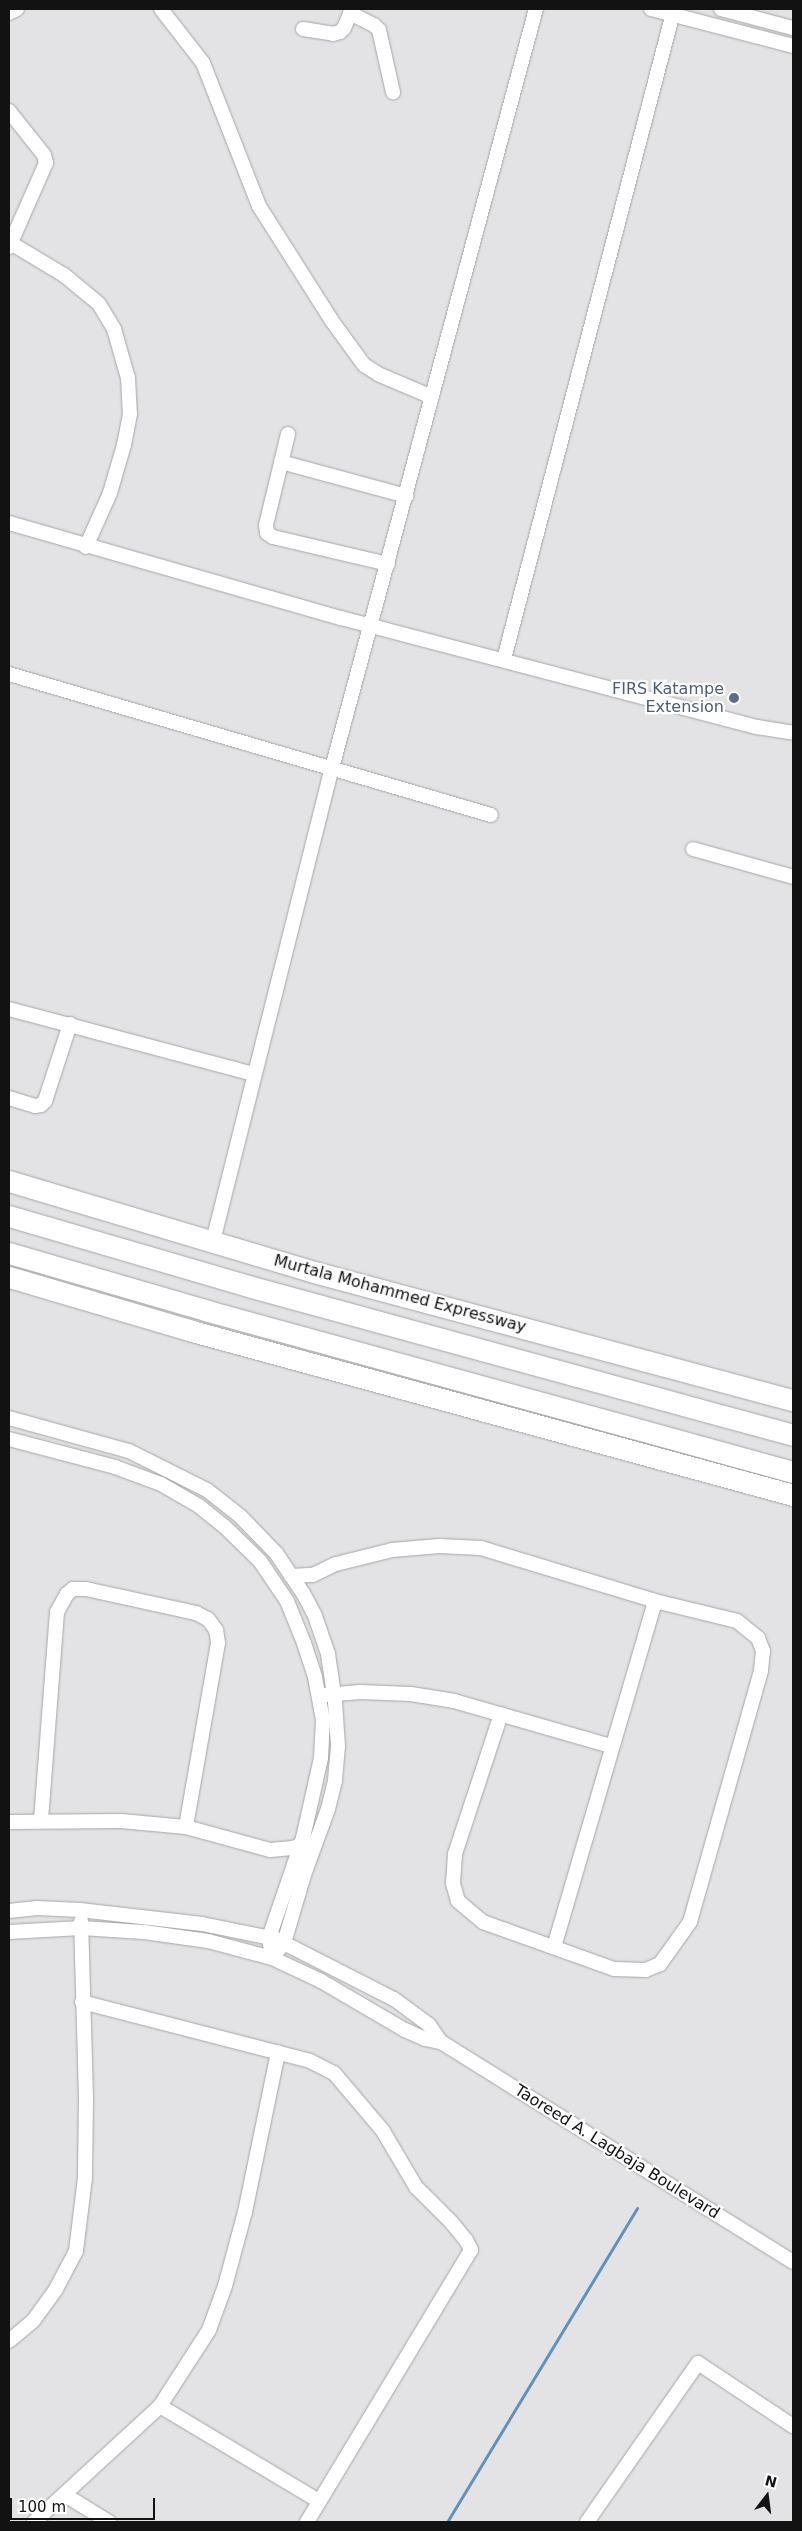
<!DOCTYPE html>
<html>
<head>
<meta charset="utf-8">
<style>
  body { margin:0 }
  #map { position:relative; width:802px; height:2531px; overflow:hidden; background:#e3e3e6; font-family:"DejaVu Sans",sans-serif }
  div>[style] { position:absolute }
  .stream>* { height:3px; margin:-1.5px; padding:0 1.5px; transform-origin:1.5px; border-radius:1.5px; background:#6092be }
  .roads { filter:drop-shadow(0 0 1px #a6a6a9) drop-shadow(0 0 1px #a6a6a9) }
  .minor>* { height:14px; margin:-7px; padding:0 7px; transform-origin:7px; border-radius:7px; background:#fff }
  .highway>* { height:21px; margin:-10.5px; padding:0 10.5px; transform-origin:10.5px; border-radius:10.5px; background:#fff }
  .dots>* { width:14px; height:14px; translate:-50% -50%; box-sizing:border-box; border:2px solid #fff; border-radius:50% }
  span { translate:-50% -50%; white-space:nowrap; text-align:center; line-height:1.15; -webkit-text-stroke:4.5px #fff; paint-order:stroke }
  .service-label { font-size:16px; color:#4e5e75 }
  .right { translate:-100% -50%; text-align:right }
  .street-label { font-size:16px; color:#121213 }
  .frame { position:absolute; inset:0; border:10px solid #121213; pointer-events:none }
  .north { position:absolute; left:742px; top:2471px; width:50px; height:50px; -webkit-text-stroke:4px #fff; paint-order:stroke; rotate:15deg; font-size:14px; font-weight:700; line-height:20px; text-align:center; color:#121213 }
  .north::after { content:''; display:block; margin:auto; width:18px; height:22px; background:#121213; clip-path:polygon(50% 0,100% 100%,50% 72%,0 100%) }
  .scale { position:absolute; left:10px; top:2498px; width:145px; height:22px; box-sizing:border-box; border:2px solid #121213; border-top:0; padding-left:6px; font-size:15px; line-height:18px; white-space:nowrap; color:#121213; -webkit-text-stroke:4px #fff; paint-order:stroke }
</style>
</head>
<body>
<div id="map">
  <div class="stream">
    <div style="left:447px;top:2522px;width:367px;rotate:-58.8deg"></div>
  </div>
  <div class="roads">
    <div class="minor">
      <div style="left:161px;top:9px;width:68px;rotate:52.1deg"></div>
      <div style="left:203px;top:63px;width:154px;rotate:68.6deg"></div>
      <div style="left:259px;top:206px;width:136px;rotate:57.6deg"></div>
      <div style="left:332px;top:321px;width:54px;rotate:54deg"></div>
      <div style="left:364px;top:365px;width:19px;rotate:32deg"></div>
      <div style="left:380px;top:375px;width:56px;rotate:22.9deg"></div>
      <div style="left:651px;top:9px;width:147px;rotate:14.6deg"></div>
      <div style="left:721px;top:9px;width:74px;rotate:14.8deg"></div>
      <div style="left:9px;top:13px;width:9px;rotate:-27deg"></div>
      <div style="left:350px;top:13px;width:27px;rotate:27deg"></div>
      <div style="left:374px;top:25px;width:7px;rotate:45deg"></div>
      <div style="left:379px;top:30px;width:64px;rotate:77.3deg"></div>
      <div style="left:303px;top:29px;width:30px;rotate:9deg"></div>
      <div style="left:333px;top:34px;width:7px;rotate:-16deg"></div>
      <div style="left:340px;top:32px;width:6px;rotate:-45deg"></div>
      <div style="left:344px;top:28px;width:21px;rotate:-67deg"></div>
      <div style="left:9px;top:111px;width:56px;rotate:51.5deg"></div>
      <div style="left:44px;top:155px;width:8px;rotate:76deg"></div>
      <div style="left:46px;top:163px;width:92px;rotate:113.8deg"></div>
      <div style="left:9px;top:242px;width:64px;rotate:31deg"></div>
      <div style="left:64px;top:275px;width:45px;rotate:39.6deg"></div>
      <div style="left:99px;top:304px;width:29px;rotate:59deg"></div>
      <div style="left:114px;top:329px;width:51px;rotate:74.1deg"></div>
      <div style="left:128px;top:378px;width:36px;rotate:87deg"></div>
      <div style="left:130px;top:414px;width:32px;rotate:101deg"></div>
      <div style="left:124px;top:445px;width:50px;rotate:106.3deg"></div>
      <div style="left:110px;top:493px;width:59px;rotate:114deg"></div>
      <div style="left:288px;top:434px;width:94px;rotate:103.6deg"></div>
      <div style="left:266px;top:525px;width:8px;rotate:83deg"></div>
      <div style="left:267px;top:533px;width:7px;rotate:34deg"></div>
      <div style="left:273px;top:537px;width:118px;rotate:13.2deg"></div>
      <div style="left:281px;top:462px;width:130px;rotate:15.2deg"></div>
      <div style="left:9px;top:523px;width:345px;rotate:16deg"></div>
      <div style="left:341px;top:618px;width:430px;rotate:14.7deg"></div>
      <div style="left:757px;top:727px;width:36px;rotate:9deg"></div>
      <div style="left:504px;top:659px;width:672px;rotate:-75.34deg"></div>
      <div style="left:9px;top:674px;width:502px;rotate:16.31deg"></div>
      <div style="left:693px;top:849px;width:104px;rotate:15.6deg"></div>
      <div style="left:9px;top:1009px;width:253px;rotate:14.9deg"></div>
      <div style="left:9px;top:1098px;width:27px;rotate:17deg"></div>
      <div style="left:35px;top:1106px;width:6px;rotate:-9deg"></div>
      <div style="left:41px;top:1105px;width:6px;rotate:-45deg"></div>
      <div style="left:45px;top:1101px;width:81px;rotate:-72deg"></div>
      <div style="left:213px;top:1241px;width:488px;rotate:-75.9deg"></div>
      <div style="left:332px;top:768px;width:786px;rotate:-74.96deg"></div>
      <div style="left:9px;top:1418px;width:124px;rotate:15.4deg"></div>
      <div style="left:129px;top:1451px;width:87px;rotate:26.6deg"></div>
      <div style="left:207px;top:1490px;width:42px;rotate:38.2deg"></div>
      <div style="left:240px;top:1516px;width:52px;rotate:45.8deg"></div>
      <div style="left:276px;top:1553px;width:48px;rotate:56deg"></div>
      <div style="left:303px;top:1593px;width:26px;rotate:62deg"></div>
      <div style="left:315px;top:1616px;width:40px;rotate:71.1deg"></div>
      <div style="left:328px;top:1654px;width:49px;rotate:81.7deg"></div>
      <div style="left:335px;top:1702px;width:44px;rotate:86.1deg"></div>
      <div style="left:338px;top:1746px;width:35px;rotate:95deg"></div>
      <div style="left:335px;top:1781px;width:29px;rotate:104deg"></div>
      <div style="left:328px;top:1809px;width:70px;rotate:110deg"></div>
      <div style="left:304px;top:1875px;width:71px;rotate:106.4deg"></div>
      <div style="left:284px;top:1943px;width:19px;rotate:129deg"></div>
      <div style="left:9px;top:1439px;width:110px;rotate:14.8deg"></div>
      <div style="left:115px;top:1467px;width:49px;rotate:20.3deg"></div>
      <div style="left:161px;top:1484px;width:44px;rotate:30.1deg"></div>
      <div style="left:199px;top:1506px;width:32px;rotate:39deg"></div>
      <div style="left:224px;top:1526px;width:50px;rotate:44.2deg"></div>
      <div style="left:260px;top:1561px;width:48px;rotate:56deg"></div>
      <div style="left:287px;top:1601px;width:45px;rotate:68deg"></div>
      <div style="left:304px;top:1643px;width:36px;rotate:72deg"></div>
      <div style="left:315px;top:1677px;width:44px;rotate:79.5deg"></div>
      <div style="left:323px;top:1720px;width:38px;rotate:93deg"></div>
      <div style="left:321px;top:1758px;width:82px;rotate:102.7deg"></div>
      <div style="left:303px;top:1838px;width:106px;rotate:108.8deg"></div>
      <div style="left:269px;top:1938px;width:20px;rotate:81deg"></div>
      <div style="left:291px;top:1576px;width:22px;rotate:-3deg"></div>
      <div style="left:313px;top:1575px;width:25px;rotate:-26deg"></div>
      <div style="left:336px;top:1564px;width:58px;rotate:-14deg"></div>
      <div style="left:392px;top:1550px;width:47px;rotate:-4.9deg"></div>
      <div style="left:439px;top:1546px;width:42px;rotate:2.7deg"></div>
      <div style="left:481px;top:1548px;width:182px;rotate:16.9deg"></div>
      <div style="left:655px;top:1601px;width:84px;rotate:13.7deg"></div>
      <div style="left:737px;top:1621px;width:27px;rotate:39deg"></div>
      <div style="left:758px;top:1638px;width:14px;rotate:69deg"></div>
      <div style="left:763px;top:1651px;width:20px;rotate:96deg"></div>
      <div style="left:761px;top:1671px;width:261px;rotate:105.8deg"></div>
      <div style="left:690px;top:1922px;width:52px;rotate:125.5deg"></div>
      <div style="left:660px;top:1964px;width:15px;rotate:157deg"></div>
      <div style="left:646px;top:1970px;width:32px;rotate:-178deg"></div>
      <div style="left:614px;top:1969px;width:139px;rotate:-160.3deg"></div>
      <div style="left:483px;top:1922px;width:33px;rotate:-140deg"></div>
      <div style="left:458px;top:1901px;width:19px;rotate:-106deg"></div>
      <div style="left:453px;top:1883px;width:29px;rotate:-86deg"></div>
      <div style="left:455px;top:1854px;width:147px;rotate:-71.8deg"></div>
      <div style="left:325px;top:1695px;width:35px;rotate:-5deg"></div>
      <div style="left:360px;top:1692px;width:51px;rotate:2.2deg"></div>
      <div style="left:411px;top:1694px;width:44px;rotate:9.2deg"></div>
      <div style="left:454px;top:1701px;width:163px;rotate:16deg"></div>
      <div style="left:41px;top:1820px;width:209px;rotate:-85.6deg"></div>
      <div style="left:57px;top:1612px;width:21px;rotate:-61deg"></div>
      <div style="left:67px;top:1594px;width:8px;rotate:-40deg"></div>
      <div style="left:73px;top:1589px;width:13px"></div>
      <div style="left:86px;top:1589px;width:113px;rotate:12.3deg"></div>
      <div style="left:196px;top:1613px;width:13px;rotate:27deg"></div>
      <div style="left:208px;top:1619px;width:14px;rotate:54deg"></div>
      <div style="left:216px;top:1630px;width:13px;rotate:81deg"></div>
      <div style="left:218px;top:1643px;width:187px;rotate:99.9deg"></div>
      <div style="left:9px;top:1822px;width:112px;rotate:-0.5deg"></div>
      <div style="left:121px;top:1821px;width:65px;rotate:5.3deg"></div>
      <div style="left:186px;top:1827px;width:87px;rotate:15.3deg"></div>
      <div style="left:270px;top:1850px;width:23px;rotate:-5deg"></div>
      <div style="left:293px;top:1848px;width:8px;rotate:-23deg"></div>
      <div style="left:9px;top:1911px;width:28px;rotate:-6deg"></div>
      <div style="left:37px;top:1908px;width:43px;rotate:2.7deg"></div>
      <div style="left:80px;top:1910px;width:123px;rotate:6.5deg"></div>
      <div style="left:202px;top:1924px;width:76px;rotate:11.5deg"></div>
      <div style="left:276px;top:1939px;width:132px;rotate:27deg"></div>
      <div style="left:394px;top:1999px;width:44px;rotate:36.6deg"></div>
      <div style="left:429px;top:2025px;width:21px;rotate:55deg"></div>
      <div style="left:9px;top:1932px;width:72px;rotate:-3.2deg"></div>
      <div style="left:81px;top:1928px;width:63px;rotate:3.6deg"></div>
      <div style="left:144px;top:1932px;width:65px;rotate:8deg"></div>
      <div style="left:208px;top:1941px;width:66px;rotate:14.9deg"></div>
      <div style="left:272px;top:1958px;width:54px;rotate:25.1deg"></div>
      <div style="left:321px;top:1981px;width:97px;rotate:30.3deg"></div>
      <div style="left:405px;top:2030px;width:22px;rotate:24deg"></div>
      <div style="left:425px;top:2039px;width:16px;rotate:11deg"></div>
      <div style="left:441px;top:2042px;width:415px;rotate:32deg"></div>
      <div style="left:554px;top:1947px;width:360px;rotate:-73.7deg"></div>
      <div style="left:82px;top:2002px;width:236px;rotate:14.5deg"></div>
      <div style="left:310px;top:2061px;width:27px;rotate:27deg"></div>
      <div style="left:334px;top:2073px;width:76px;rotate:49.8deg"></div>
      <div style="left:383px;top:2131px;width:65px;rotate:59.5deg"></div>
      <div style="left:416px;top:2187px;width:51px;rotate:45deg"></div>
      <div style="left:452px;top:2223px;width:22px;rotate:51deg"></div>
      <div style="left:466px;top:2240px;width:11px;rotate:63deg"></div>
      <div style="left:471px;top:2250px;width:318px;rotate:121.1deg"></div>
      <div style="left:9px;top:2341px;width:31px;rotate:-40deg"></div>
      <div style="left:33px;top:2321px;width:39px;rotate:-54deg"></div>
      <div style="left:56px;top:2289px;width:43px;rotate:-62.2deg"></div>
      <div style="left:76px;top:2251px;width:74px;rotate:-83deg"></div>
      <div style="left:85px;top:2178px;width:80px;rotate:-89.3deg"></div>
      <div style="left:86px;top:2098px;width:177px;rotate:-91.6deg"></div>
      <div style="left:160px;top:2406px;width:185px;rotate:30.9deg"></div>
      <div style="left:65px;top:2495px;width:52px;rotate:31.5deg"></div>
      <div style="left:34px;top:2522px;width:171px;rotate:-42.6deg"></div>
      <div style="left:160px;top:2406px;width:90px;rotate:-57.2deg"></div>
      <div style="left:209px;top:2330px;width:47px;rotate:-70deg"></div>
      <div style="left:225px;top:2286px;width:77px;rotate:-74.9deg"></div>
      <div style="left:245px;top:2212px;width:163px;rotate:-78.3deg"></div>
      <div style="left:587px;top:2522px;width:194px;rotate:-55.1deg"></div>
      <div style="left:698px;top:2363px;width:114px;rotate:33.6deg"></div>
    </div>
    <div class="highway">
      <div style="left:9px;top:1181px;width:318px;rotate:16.6deg"></div>
      <div style="left:314px;top:1272px;width:496px;rotate:15deg"></div>
      <div style="left:9px;top:1216px;width:249px;rotate:16.3deg"></div>
      <div style="left:248px;top:1286px;width:565px;rotate:15.29deg"></div>
      <div style="left:9px;top:1253px;width:207px;rotate:16.2deg"></div>
      <div style="left:208px;top:1311px;width:607px;rotate:15.39deg"></div>
      <div style="left:9px;top:1277px;width:191px;rotate:16.4deg"></div>
      <div style="left:192px;top:1331px;width:623px;rotate:15.26deg"></div>
    </div>
  </div>
  <div class="dots">
    <div style="left:734px;top:698px;background:#5c6f8a"></div>
  </div>
  <div class="service-label">
    <span class="right" style="left:724px;top:698px">FIRS Katampe<br>Extension</span>
  </div>
  <div class="street-label">
    <span style="left:400px;top:1294px;rotate:15deg">Murtala Mohammed Expressway</span>
    <span style="left:617px;top:2152px;rotate:32deg">Taoreed A. Lagbaja Boulevard</span>
  </div>
  <div class="frame"></div>
  <div class="north">N</div>
  <div class="scale">100 m</div>
</div>
</body>
</html>
